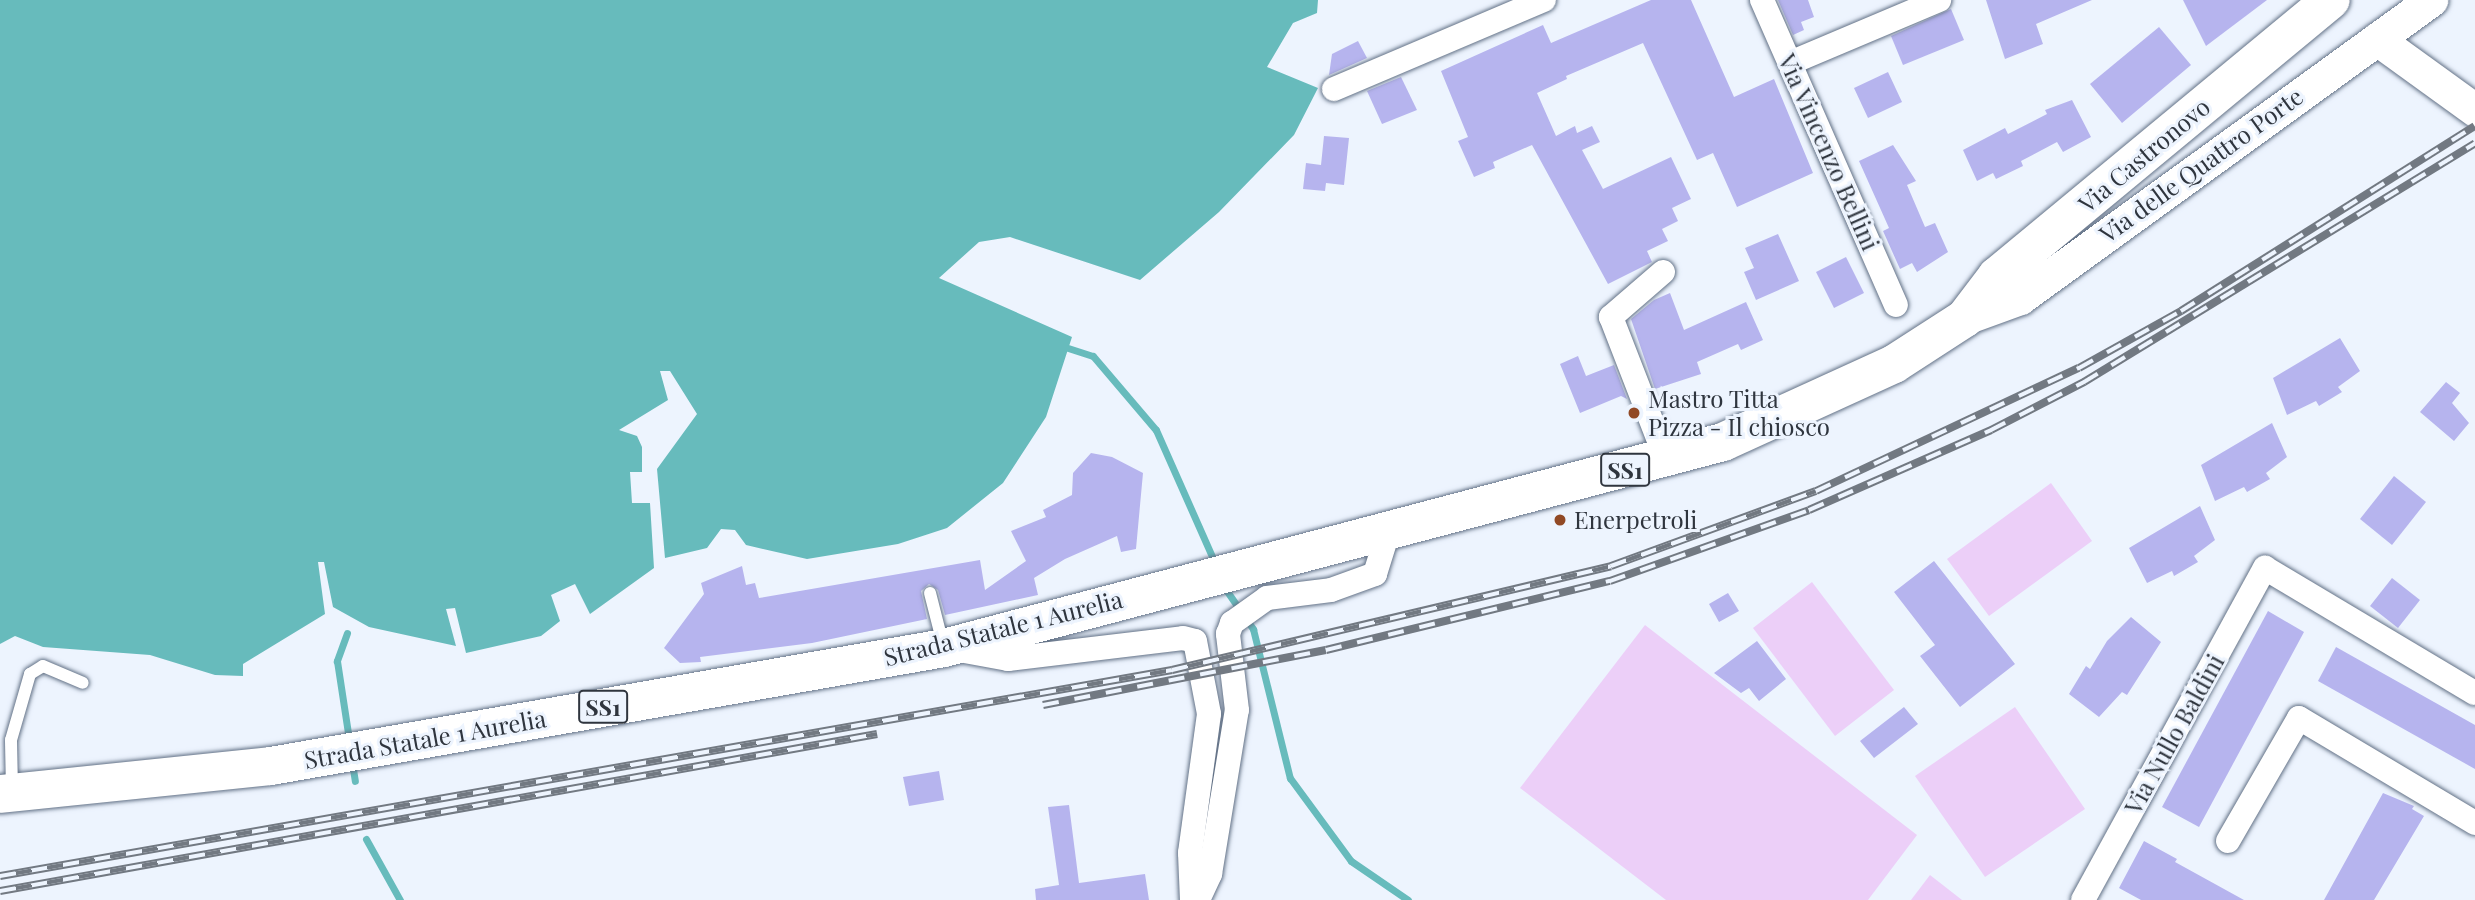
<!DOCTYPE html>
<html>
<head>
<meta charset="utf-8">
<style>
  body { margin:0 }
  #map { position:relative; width:2475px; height:900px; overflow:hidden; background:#edf4fe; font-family:"Playfair Display",serif }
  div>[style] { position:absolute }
  .green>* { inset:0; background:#eccff8 }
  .water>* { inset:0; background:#67bbbc }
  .stream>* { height:7px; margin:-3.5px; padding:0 3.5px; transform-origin:3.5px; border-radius:3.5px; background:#67bbbc }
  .building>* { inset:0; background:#b6b4ee }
  .roads { filter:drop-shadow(0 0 2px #627186) drop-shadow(0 0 2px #627186) }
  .lane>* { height:12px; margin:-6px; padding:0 6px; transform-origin:6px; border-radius:6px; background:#fff }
  .street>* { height:24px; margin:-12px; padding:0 12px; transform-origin:12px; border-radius:12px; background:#fff }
  .secondary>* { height:33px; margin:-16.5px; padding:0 16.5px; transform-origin:16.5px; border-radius:16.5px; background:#fff }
  .primary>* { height:38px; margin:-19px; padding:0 19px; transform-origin:19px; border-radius:19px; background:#fff }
  .rail>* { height:8px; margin-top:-4px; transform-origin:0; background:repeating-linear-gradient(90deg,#edf4fe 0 16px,#727982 0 32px); box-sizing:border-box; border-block:2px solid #727982 }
  .dots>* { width:19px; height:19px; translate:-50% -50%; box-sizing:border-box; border:4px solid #edf4fe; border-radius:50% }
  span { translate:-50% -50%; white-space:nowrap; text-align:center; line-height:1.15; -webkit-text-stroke:6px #edf4fe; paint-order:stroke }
  .shield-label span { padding:2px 5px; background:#edf4fe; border:2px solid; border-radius:5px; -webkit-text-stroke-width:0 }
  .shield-label { font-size:23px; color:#2f353e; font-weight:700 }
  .street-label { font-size:24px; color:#2f353e }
  .poi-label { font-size:24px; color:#2f353e }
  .left { translate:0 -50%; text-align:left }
</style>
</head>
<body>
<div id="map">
  <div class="green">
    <div style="clip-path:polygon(2051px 483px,2092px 541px,1989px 616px,1947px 559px)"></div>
    <div style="clip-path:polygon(1812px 582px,1894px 690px,1835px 736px,1753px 628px)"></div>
    <div style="clip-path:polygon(1645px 625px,1917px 835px,1868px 900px,1666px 900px,1520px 788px)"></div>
    <div style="clip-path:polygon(2015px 707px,2085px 809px,1985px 877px,1915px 776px)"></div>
    <div style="clip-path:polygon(1930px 875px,1962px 900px,1911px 900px)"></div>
  </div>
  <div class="water">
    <div style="clip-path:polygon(0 0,1318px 0,1317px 13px,1293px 23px,1267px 67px,1318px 88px,1294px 135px,1219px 212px,1140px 280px,1010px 237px,979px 242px,939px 278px,1072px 337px,1046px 417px,1003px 483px,947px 528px,898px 544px,807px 559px,746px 545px,735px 530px,721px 529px,707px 548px,665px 558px,657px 469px,697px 414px,670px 371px,660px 371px,668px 400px,619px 430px,637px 436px,642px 447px,642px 472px,630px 472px,632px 503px,650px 503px,654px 568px,590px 614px,575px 584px,551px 595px,560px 621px,541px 636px,466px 653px,455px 608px,446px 609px,456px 646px,369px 627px,333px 607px,324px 562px,318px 562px,325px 614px,243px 664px,243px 676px,215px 675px,150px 655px,43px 647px,15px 636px,0 644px)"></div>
  </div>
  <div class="stream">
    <div style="left:1068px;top:348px;width:26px;rotate:18deg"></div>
    <div style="left:1093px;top:356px;width:97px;rotate:49.6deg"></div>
    <div style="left:1156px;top:430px;width:145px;rotate:66.1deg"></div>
    <div style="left:1222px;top:584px;width:55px;rotate:55.4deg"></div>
    <div style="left:1253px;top:629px;width:154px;rotate:76.1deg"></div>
    <div style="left:1290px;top:778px;width:103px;rotate:53.7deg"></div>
    <div style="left:1351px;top:861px;width:69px;rotate:34.4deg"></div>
    <div style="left:347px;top:633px;width:30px;rotate:110deg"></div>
    <div style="left:337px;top:661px;width:73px;rotate:81.3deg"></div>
    <div style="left:353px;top:769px;width:12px;rotate:81deg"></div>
    <div style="left:366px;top:839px;width:70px;rotate:60.9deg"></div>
  </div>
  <div class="building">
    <div style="clip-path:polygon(1651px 0,1691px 0,1734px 97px,1774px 79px,1813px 173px,1737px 207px,1713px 153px,1697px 160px,1643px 43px,1566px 76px,1567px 79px,1537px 93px,1556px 136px,1575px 126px,1577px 133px,1592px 126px,1600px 142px,1582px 150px,1603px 189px,1671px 157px,1691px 199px,1672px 208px,1678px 221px,1662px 229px,1668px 241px,1647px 251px,1652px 262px,1608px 284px,1532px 145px,1493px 162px,1495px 168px,1474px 177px,1458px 141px,1468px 137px,1441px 71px,1543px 25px,1551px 43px)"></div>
    <div style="clip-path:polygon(1778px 0,1808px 0,1814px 17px,1801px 22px,1804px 30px,1793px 35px)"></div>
    <div style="clip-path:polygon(1986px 0,2092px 0,2036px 24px,2043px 44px,2005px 59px)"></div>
    <div style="clip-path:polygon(2183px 0,2267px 0,2206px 46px)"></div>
    <div style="clip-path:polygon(1951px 9px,1964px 40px,1903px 65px,1891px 36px)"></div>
    <div style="clip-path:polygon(2159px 27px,2191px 65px,2122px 123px,2090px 84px)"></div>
    <div style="clip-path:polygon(1358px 41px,1367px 58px,1329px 75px,1332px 54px)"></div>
    <div style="clip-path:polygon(1888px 72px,1902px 102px,1868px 118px,1854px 88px)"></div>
    <div style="clip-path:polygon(1401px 77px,1417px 110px,1382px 124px,1367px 91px)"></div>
    <div style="clip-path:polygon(2072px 100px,2091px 137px,2063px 152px,2057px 142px,2021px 161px,2023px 166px,1996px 179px,1993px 173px,1977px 181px,1963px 150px,2005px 128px,2008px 134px,2047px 114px,2045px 110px)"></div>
    <div style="clip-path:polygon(1324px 136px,1349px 138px,1344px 185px,1326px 183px,1325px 191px,1303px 189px,1306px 163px,1321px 165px)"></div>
    <div style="clip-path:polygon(1893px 145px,1916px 181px,1907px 185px,1925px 227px,1935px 223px,1948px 252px,1917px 272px,1912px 263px,1900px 269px,1883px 231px,1889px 228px,1859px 161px)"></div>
    <div style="clip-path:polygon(1778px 234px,1799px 281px,1756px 300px,1744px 272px,1754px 268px,1745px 248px)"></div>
    <div style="clip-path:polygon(1846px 257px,1864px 293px,1834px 308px,1816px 272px)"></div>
    <div style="clip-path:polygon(1670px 293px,1684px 330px,1746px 302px,1763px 340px,1741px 350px,1738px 344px,1697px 362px,1701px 374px,1655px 389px,1631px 319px,1654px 300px)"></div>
    <div style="clip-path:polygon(2340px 338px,2360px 371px,2338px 387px,2342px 392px,2319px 406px,2316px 401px,2287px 415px,2273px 378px)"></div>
    <div style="clip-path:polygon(1578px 356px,1586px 376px,1614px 365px,1627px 399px,1621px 396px,1580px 413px,1560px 364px)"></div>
    <div style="clip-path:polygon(2446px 382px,2460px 393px,2452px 403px,2469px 423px,2454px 441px,2420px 412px)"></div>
    <div style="clip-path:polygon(2272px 423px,2287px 457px,2266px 473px,2270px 479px,2247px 492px,2244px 487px,2215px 501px,2201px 465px)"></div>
    <div style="clip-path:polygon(1091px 453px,1112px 457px,1143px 473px,1136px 549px,1121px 552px,1117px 536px,1065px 559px,1034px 578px,1038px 595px,945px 615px,938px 590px,929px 584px,921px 591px,927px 619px,812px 643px,700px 657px,701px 662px,680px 663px,664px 648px,704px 594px,701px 583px,742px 566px,746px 585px,755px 583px,759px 598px,980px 560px,985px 590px,1026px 561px,1011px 531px,1046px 517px,1043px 510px,1072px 495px,1073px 473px)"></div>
    <div style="clip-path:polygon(2394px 476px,2426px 502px,2392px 545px,2360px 519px)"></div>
    <div style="clip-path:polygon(2200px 506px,2215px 540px,2194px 556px,2198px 562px,2174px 576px,2172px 571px,2147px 583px,2129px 548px)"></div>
    <div style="clip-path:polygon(1934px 561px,2015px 664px,1960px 707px,1920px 656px,1935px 645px,1894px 592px)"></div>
    <div style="clip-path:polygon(2392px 578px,2420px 600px,2398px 628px,2370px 606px)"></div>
    <div style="clip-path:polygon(1728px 593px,1739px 611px,1719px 622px,1709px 604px)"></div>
    <div style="clip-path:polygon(2268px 611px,2304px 632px,2199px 827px,2162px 807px)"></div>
    <div style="clip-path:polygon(2131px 617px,2161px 642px,2127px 695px,2122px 692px,2099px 717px,2069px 694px,2086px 666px,2090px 669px,2107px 641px)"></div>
    <div style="clip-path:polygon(1757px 641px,1786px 679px,1759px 701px,1749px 688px,1741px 693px,1714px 673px)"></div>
    <div style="clip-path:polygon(2336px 647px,2475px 725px,2475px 769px,2318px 681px)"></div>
    <div style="clip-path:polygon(1904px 707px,1918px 724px,1874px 758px,1860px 741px)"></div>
    <div style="clip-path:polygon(939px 771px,944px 800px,909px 806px,903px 777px)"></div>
    <div style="clip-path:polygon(2383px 793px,2414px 806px,2412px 809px,2424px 816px,2374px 900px,2324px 900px)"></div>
    <div style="clip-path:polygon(1069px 805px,1079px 883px,1145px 874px,1149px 900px,1036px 900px,1035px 889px,1059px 885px,1048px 807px)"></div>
    <div style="clip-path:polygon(2144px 841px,2177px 859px,2175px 862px,2244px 900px,2141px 900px,2119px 888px)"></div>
  </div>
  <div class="roads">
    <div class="lane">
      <div style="left:930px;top:593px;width:53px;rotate:75.7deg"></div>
      <div style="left:12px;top:789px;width:49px;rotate:-91.2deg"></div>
      <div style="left:11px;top:740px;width:69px;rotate:-73.9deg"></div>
      <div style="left:30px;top:674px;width:15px;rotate:-32deg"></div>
      <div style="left:43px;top:666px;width:43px;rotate:23deg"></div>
    </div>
    <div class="street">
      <div style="left:1762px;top:0;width:333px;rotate:66.3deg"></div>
      <div style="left:1790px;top:63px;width:162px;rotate:-22.9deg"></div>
      <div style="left:1334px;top:89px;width:228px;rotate:-23deg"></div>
      <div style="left:1663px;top:272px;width:69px;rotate:139.1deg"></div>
      <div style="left:1611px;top:317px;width:152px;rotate:68.8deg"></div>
      <div style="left:959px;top:650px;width:50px;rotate:10.4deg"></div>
      <div style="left:1008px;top:659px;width:176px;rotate:-6.8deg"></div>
      <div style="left:1183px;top:638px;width:12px;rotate:14deg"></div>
      <div style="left:1195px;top:641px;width:74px;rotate:79.1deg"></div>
      <div style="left:1209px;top:714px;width:140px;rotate:97.8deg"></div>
      <div style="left:1190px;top:853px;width:47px;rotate:87.6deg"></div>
      <div style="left:2228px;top:841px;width:142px;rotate:-60deg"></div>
      <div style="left:2299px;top:718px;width:205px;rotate:30.8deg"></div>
      <div style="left:1198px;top:900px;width:29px;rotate:-65deg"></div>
      <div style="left:1210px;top:874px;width:166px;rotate:-80.7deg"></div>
      <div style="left:1237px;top:710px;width:77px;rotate:-96.8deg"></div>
      <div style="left:1228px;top:634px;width:12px;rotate:-70deg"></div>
      <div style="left:1232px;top:623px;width:43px;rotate:-35.5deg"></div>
      <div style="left:1267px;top:598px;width:64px;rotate:-7.1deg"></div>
      <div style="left:1331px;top:590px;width:47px;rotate:-20deg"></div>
      <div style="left:1375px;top:574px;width:47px;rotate:-72.7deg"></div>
      <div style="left:2083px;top:900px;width:379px;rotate:-61.3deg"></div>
      <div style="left:2265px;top:568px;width:244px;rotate:30.8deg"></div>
    </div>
    <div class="secondary">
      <div style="left:2377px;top:39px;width:121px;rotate:35.9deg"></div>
      <div style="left:1965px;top:318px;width:59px;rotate:-20deg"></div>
      <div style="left:2020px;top:298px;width:508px;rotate:-35.94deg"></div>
    </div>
    <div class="primary">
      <div style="left:0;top:794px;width:272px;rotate:-5.9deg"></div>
      <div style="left:271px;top:766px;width:683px;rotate:-9.94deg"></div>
      <div style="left:944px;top:648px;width:806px;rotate:-14.81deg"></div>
      <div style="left:1723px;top:442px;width:188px;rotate:-24.5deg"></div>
      <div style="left:1894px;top:364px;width:85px;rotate:-32.9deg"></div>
      <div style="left:1965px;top:318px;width:53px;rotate:-52.7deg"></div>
      <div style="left:1997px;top:276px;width:433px;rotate:-39.6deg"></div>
    </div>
  </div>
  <div class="rail">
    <div style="left:1043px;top:705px;width:288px;rotate:-11deg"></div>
    <div style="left:1326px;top:650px;width:292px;rotate:-13.7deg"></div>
    <div style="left:1610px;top:581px;width:211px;rotate:-19.6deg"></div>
    <div style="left:1809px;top:510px;width:199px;rotate:-23.7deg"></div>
    <div style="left:1991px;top:430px;width:105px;rotate:-27.3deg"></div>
    <div style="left:2084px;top:382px;width:458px;rotate:-31.4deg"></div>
    <div style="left:0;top:876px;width:1190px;rotate:-9.97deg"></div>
    <div style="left:1172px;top:670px;width:451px;rotate:-13.3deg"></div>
    <div style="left:1611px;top:566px;width:218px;rotate:-20.1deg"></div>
    <div style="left:1816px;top:491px;width:290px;rotate:-25.1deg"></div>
    <div style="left:2079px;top:368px;width:117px;rotate:-29.2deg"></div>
    <div style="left:2181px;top:311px;width:347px;rotate:-32.2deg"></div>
    <div style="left:0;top:891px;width:891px;rotate:-10.15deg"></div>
  </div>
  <div class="dots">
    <div style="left:1634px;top:413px;background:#914925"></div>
    <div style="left:1560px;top:520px;background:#914925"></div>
  </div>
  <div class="shield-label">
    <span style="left:1625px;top:470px">SS1</span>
    <span style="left:603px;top:707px">SS1</span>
  </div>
  <div class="street-label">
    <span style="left:1829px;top:152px;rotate:66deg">Via Vincenzo Bellini</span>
    <span style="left:2144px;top:155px;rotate:-40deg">Via Castronovo</span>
    <span style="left:2201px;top:165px;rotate:-36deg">Via delle Quattro Porte</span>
    <span style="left:1003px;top:628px;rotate:-14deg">Strada Statale 1 Aurelia</span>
    <span style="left:2174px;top:734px;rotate:-61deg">Via Nullo Baldini</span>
    <span style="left:425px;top:739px;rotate:-10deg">Strada Statale 1 Aurelia</span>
  </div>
  <div class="poi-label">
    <span class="left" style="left:1648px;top:413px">Mastro Titta<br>Pizza - Il chiosco</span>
    <span class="left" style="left:1574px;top:520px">Enerpetroli</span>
  </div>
</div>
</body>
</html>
